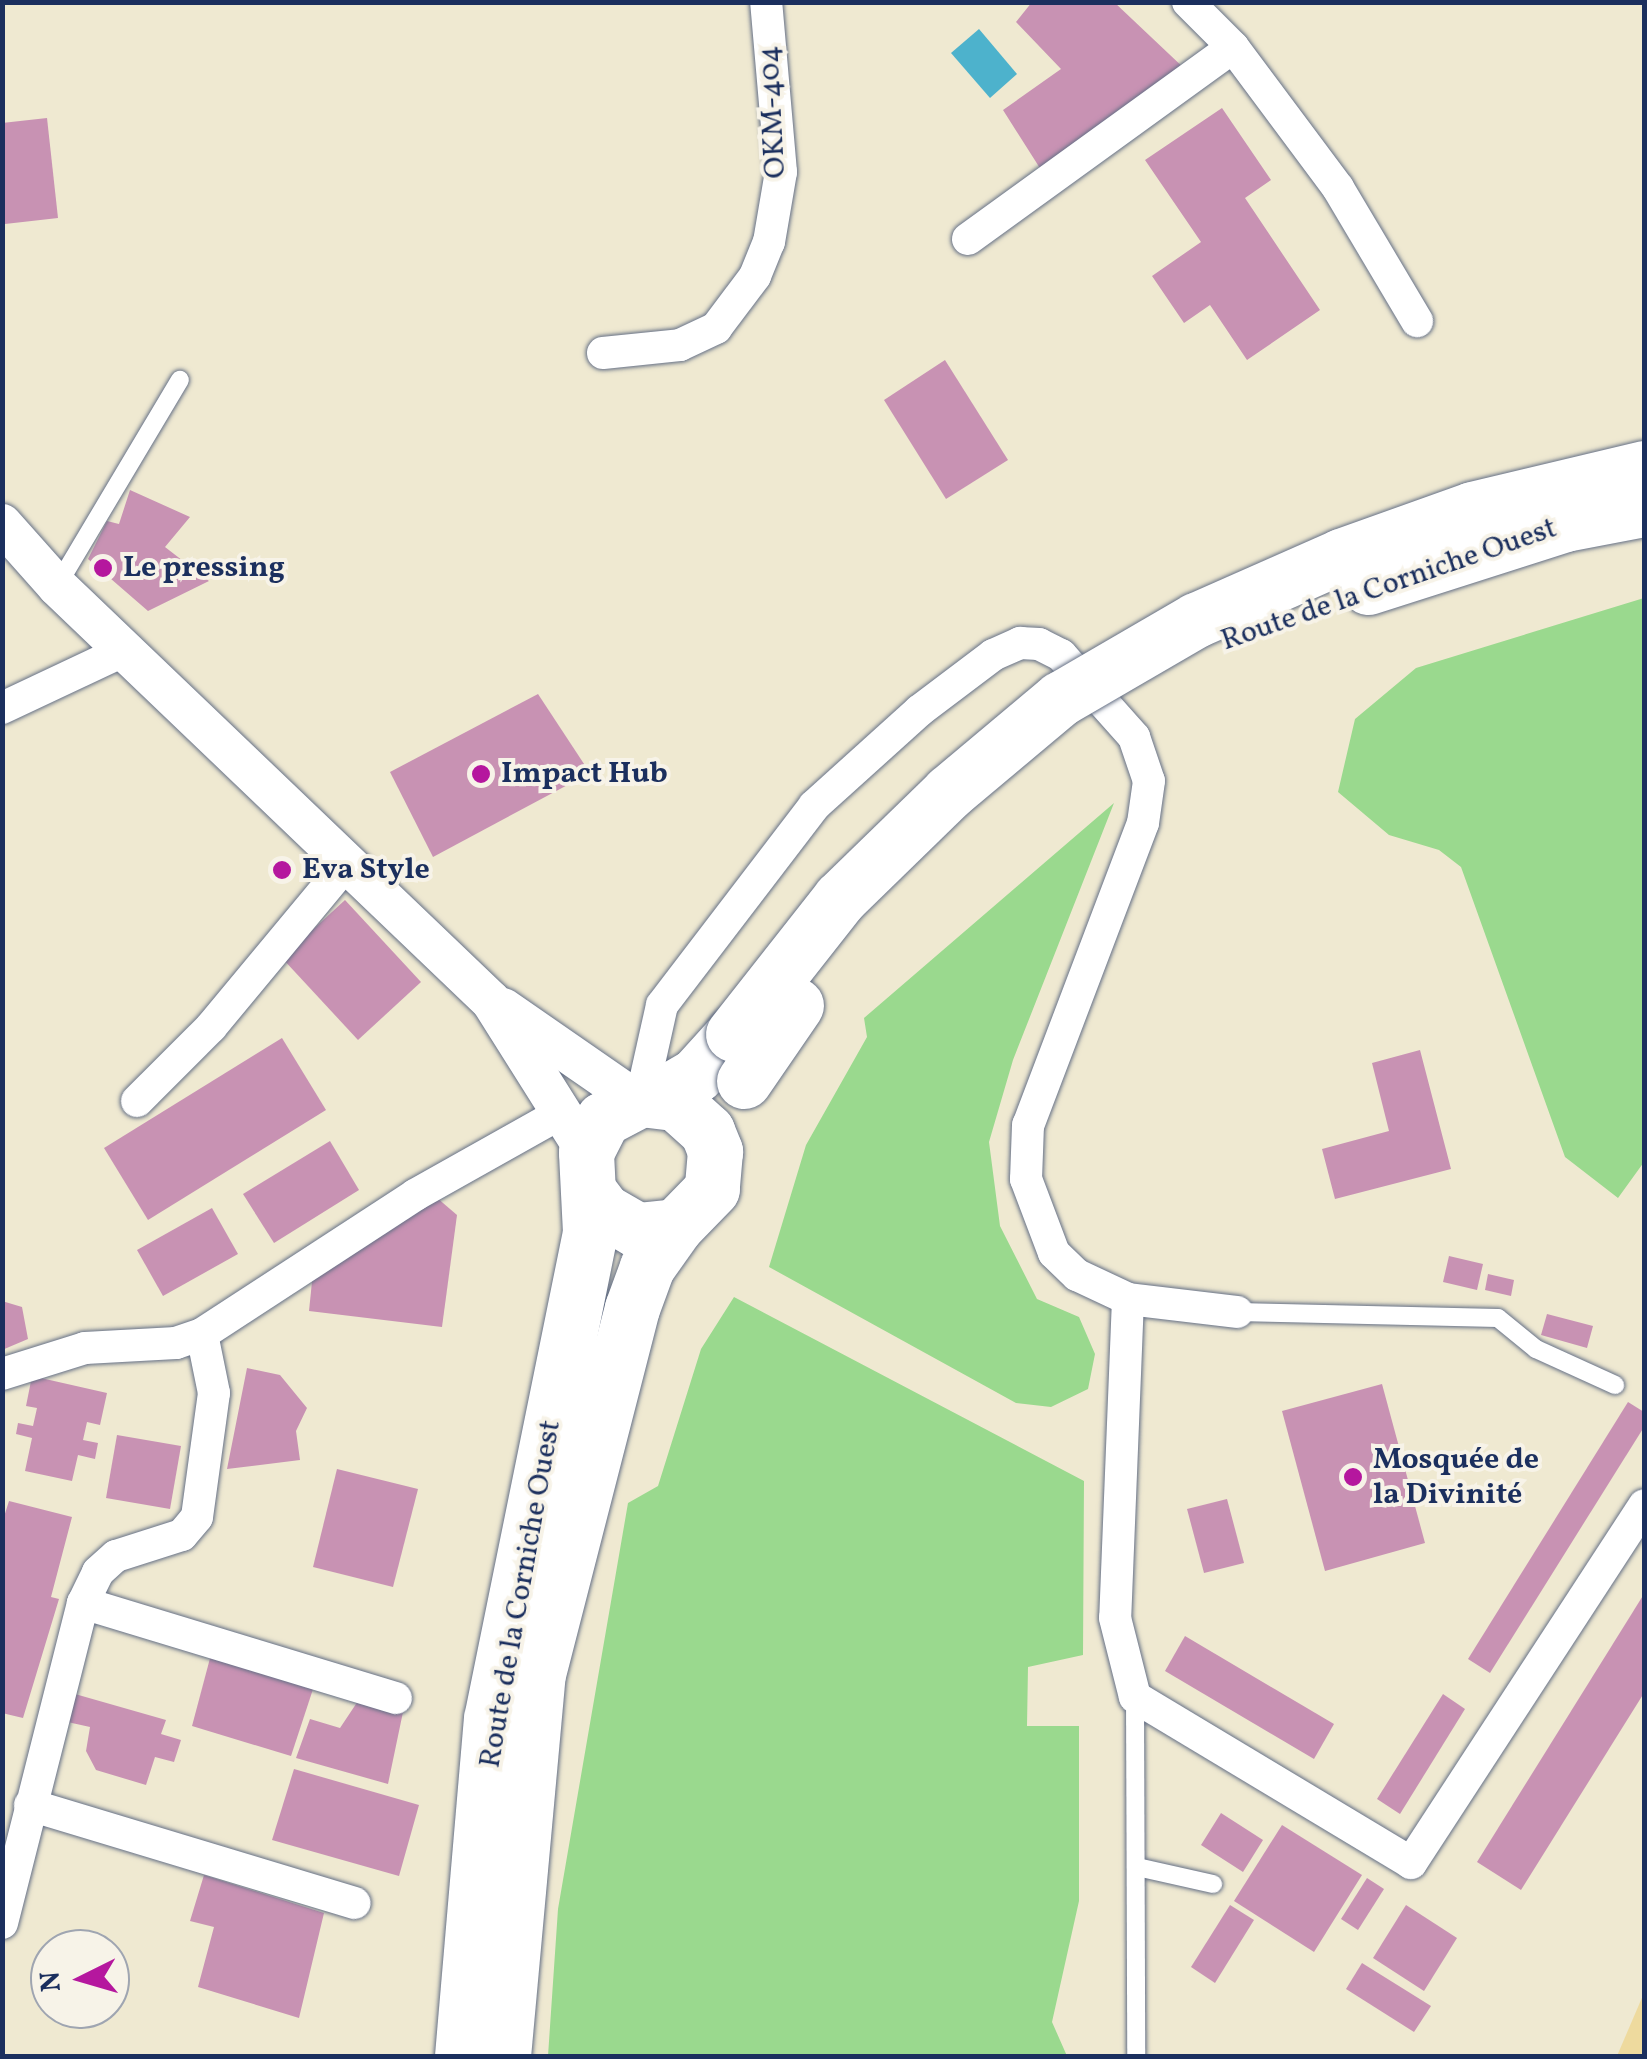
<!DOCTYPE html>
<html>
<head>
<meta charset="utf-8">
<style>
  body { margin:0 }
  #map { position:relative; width:1647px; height:2059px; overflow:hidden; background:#efe9d1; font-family:Vollkorn,serif }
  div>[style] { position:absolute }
  .green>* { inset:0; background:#9ad98e }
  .sand>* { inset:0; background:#eeda9e }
  .water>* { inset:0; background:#4db2cc }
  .building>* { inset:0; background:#c892b3 }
  .roads { filter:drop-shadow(0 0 2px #657086) drop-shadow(0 0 2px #657086) }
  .service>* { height:18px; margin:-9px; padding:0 9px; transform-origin:9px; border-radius:9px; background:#fff }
  .minor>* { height:32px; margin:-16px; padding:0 16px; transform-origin:16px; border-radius:16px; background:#fff }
  .tertiary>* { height:40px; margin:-20px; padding:0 20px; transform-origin:20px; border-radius:20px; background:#fff }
  .trunk>* { height:55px; margin:-27.5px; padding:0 27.5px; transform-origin:27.5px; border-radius:27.5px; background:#fff }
  .bridges { filter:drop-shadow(0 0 2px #657086) drop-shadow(0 0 2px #657086) }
  .trunk-bridge>* { height:55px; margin:-27.5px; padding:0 27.5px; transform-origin:27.5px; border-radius:27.5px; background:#fff }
  .dots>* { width:28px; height:28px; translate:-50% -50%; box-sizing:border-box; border:5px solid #f7f3e8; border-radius:50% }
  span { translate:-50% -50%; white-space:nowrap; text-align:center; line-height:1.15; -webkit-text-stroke:8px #f7f3e8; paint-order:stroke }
  .street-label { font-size:30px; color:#1b2f5e }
  .poi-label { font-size:30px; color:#1b2f5e; font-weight:700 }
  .left { translate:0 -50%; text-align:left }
  .frame { position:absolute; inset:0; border:5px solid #1b2f5e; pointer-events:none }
  .north { position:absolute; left:30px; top:1929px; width:100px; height:100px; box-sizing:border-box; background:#f7f3e8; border:2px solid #9fa5b1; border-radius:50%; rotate:265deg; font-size:28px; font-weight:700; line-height:40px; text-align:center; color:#1b2f5e }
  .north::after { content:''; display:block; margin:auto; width:35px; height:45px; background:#b5179e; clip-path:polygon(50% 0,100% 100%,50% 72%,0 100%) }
</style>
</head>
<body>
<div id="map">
  <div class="green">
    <div style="clip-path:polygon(1644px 598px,1644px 1162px,1618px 1198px,1565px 1157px,1461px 867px,1439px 850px,1389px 835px,1338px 792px,1355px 719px,1416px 668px)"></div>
    <div style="clip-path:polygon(1114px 803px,1013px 1060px,989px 1142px,1000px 1226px,1037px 1299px,1079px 1317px,1095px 1354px,1088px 1389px,1051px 1407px,1016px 1403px,769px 1267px,806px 1145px,867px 1037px,864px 1018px)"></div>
    <div style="clip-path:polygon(734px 1297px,1084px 1481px,1083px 1655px,1028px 1667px,1027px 1726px,1079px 1726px,1079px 1901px,1052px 2022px,1067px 2056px,548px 2056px,558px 1909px,628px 1503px,658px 1486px,701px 1349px)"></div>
  </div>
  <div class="sand">
    <div style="clip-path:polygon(1644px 1993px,1644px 2056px,1617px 2056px)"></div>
  </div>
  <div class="water">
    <div style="clip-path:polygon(979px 29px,1017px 74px,990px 98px,951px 53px)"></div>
  </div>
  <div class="building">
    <div style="clip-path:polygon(1032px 2px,1114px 2px,1187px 71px,1043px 173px,1003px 110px,1061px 69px,1016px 22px)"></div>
    <div style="clip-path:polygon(1222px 108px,1271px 180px,1245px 198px,1320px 310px,1247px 360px,1210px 305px,1184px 323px,1152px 276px,1201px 242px,1145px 160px)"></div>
    <div style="clip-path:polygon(47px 118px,58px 218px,5px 224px,2px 123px)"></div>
    <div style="clip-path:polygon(945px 360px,1008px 460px,946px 499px,884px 400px)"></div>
    <div style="clip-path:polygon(130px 490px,190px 517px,165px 547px,209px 581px,148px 611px,88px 559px,107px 521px,119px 524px)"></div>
    <div style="clip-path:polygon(538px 694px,590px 773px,433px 857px,390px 772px)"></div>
    <div style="clip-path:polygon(345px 900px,421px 982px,358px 1040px,282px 958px)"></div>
    <div style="clip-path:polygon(282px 1038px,326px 1110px,148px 1220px,104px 1148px)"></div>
    <div style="clip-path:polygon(1420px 1050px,1451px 1169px,1335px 1199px,1322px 1149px,1389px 1131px,1372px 1063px)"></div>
    <div style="clip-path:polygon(330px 1141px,359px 1190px,274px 1243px,243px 1194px)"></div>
    <div style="clip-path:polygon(436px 1197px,457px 1215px,442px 1327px,309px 1311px,313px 1272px)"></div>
    <div style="clip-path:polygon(212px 1208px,238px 1254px,163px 1296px,137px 1250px)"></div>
    <div style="clip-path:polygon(1449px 1256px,1483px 1264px,1477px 1290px,1443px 1282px)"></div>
    <div style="clip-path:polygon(1488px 1274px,1514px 1280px,1511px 1296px,1485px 1290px)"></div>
    <div style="clip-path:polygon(2px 1301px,22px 1307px,28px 1339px,2px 1350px)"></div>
    <div style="clip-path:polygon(1547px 1314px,1593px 1326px,1587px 1348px,1541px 1335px)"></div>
    <div style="clip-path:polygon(247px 1368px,280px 1375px,307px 1408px,296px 1431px,300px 1460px,227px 1469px)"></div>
    <div style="clip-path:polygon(32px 1376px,107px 1393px,100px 1425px,87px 1422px,83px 1440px,98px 1443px,95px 1459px,78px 1455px,72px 1481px,25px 1471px,32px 1438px,16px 1434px,18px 1423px,33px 1426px,37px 1408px,26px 1406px)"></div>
    <div style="clip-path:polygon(1382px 1384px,1425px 1543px,1325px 1571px,1282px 1411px)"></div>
    <div style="clip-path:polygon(1628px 1402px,1644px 1412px,1644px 1427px,1490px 1673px,1468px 1659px)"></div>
    <div style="clip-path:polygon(117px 1435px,181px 1446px,170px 1509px,106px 1498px)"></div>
    <div style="clip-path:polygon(337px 1469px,418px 1489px,393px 1587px,313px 1567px)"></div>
    <div style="clip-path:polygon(1227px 1499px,1244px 1563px,1204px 1573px,1187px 1509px)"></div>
    <div style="clip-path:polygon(9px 1501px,72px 1517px,51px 1597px,59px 1599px,23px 1718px,2px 1713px,2px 1523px)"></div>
    <div style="clip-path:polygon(1644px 1594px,1644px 1693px,1521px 1890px,1477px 1862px)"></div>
    <div style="clip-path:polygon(1185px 1636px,1334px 1724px,1314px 1759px,1165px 1671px)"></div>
    <div style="clip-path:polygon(213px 1647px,317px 1677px,291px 1756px,192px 1726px)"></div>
    <div style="clip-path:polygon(75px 1694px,166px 1720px,161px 1734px,181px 1740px,174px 1762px,155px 1757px,146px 1785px,96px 1770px,86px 1751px,90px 1727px,63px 1721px)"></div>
    <div style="clip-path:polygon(1443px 1694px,1465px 1709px,1400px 1814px,1377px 1799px)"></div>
    <div style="clip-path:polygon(360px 1698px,403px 1712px,388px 1784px,296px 1758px,310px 1719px,340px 1728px)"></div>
    <div style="clip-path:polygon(294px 1769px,419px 1805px,399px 1876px,272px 1840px)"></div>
    <div style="clip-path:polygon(1221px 1813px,1263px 1840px,1243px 1872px,1201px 1845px)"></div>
    <div style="clip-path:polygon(1282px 1825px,1362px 1875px,1314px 1952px,1234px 1901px)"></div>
    <div style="clip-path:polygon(204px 1875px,324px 1913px,299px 2018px,198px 1987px,214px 1927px,190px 1921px)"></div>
    <div style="clip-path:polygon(1367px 1878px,1384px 1889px,1358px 1930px,1341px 1919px)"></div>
    <div style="clip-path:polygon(1230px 1905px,1254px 1920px,1215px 1983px,1191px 1967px)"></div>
    <div style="clip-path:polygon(1406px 1905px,1457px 1938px,1424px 1991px,1373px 1958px)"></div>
    <div style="clip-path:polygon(1362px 1963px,1431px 2006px,1414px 2032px,1346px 1989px)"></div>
  </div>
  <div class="roads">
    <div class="service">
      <div style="left:57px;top:586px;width:240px;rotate:-59.2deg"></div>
      <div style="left:1237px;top:1312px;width:261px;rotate:1.3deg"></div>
      <div style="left:1498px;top:1318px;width:49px;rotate:39.2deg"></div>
      <div style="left:1536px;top:1349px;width:87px;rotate:24.5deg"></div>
      <div style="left:1135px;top:1697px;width:359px;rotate:89.8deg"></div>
      <div style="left:1137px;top:1867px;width:78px;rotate:12.6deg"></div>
    </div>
    <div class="minor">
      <div style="left:1188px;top:2px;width:64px;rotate:45deg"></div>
      <div style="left:1233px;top:47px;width:176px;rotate:53.3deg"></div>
      <div style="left:1338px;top:188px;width:155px;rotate:59.3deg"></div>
      <div style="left:968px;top:239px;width:327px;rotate:-35.9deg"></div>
      <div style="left:603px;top:353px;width:77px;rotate:-5.9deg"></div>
      <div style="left:680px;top:345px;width:40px;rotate:-25deg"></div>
      <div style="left:716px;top:328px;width:65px;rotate:-53.1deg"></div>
      <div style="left:755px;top:276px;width:37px;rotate:-68deg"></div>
      <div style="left:769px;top:242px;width:71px;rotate:-80.3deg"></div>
      <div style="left:781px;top:172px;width:171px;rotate:-95deg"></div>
      <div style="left:2px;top:708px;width:136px;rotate:-25.2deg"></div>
      <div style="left:641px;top:1099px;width:96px;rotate:-77.4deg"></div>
      <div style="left:662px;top:1005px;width:250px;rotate:-52.6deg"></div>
      <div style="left:814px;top:806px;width:142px;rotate:-42.1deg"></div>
      <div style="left:919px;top:711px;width:93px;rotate:-37.1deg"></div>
      <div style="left:993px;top:655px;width:30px;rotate:-24deg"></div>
      <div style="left:1020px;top:643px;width:19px;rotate:3deg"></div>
      <div style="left:1039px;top:644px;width:25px;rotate:27deg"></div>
      <div style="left:1061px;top:655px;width:110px;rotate:48.3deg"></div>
      <div style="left:1134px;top:737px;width:46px;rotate:71.2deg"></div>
      <div style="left:1149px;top:781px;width:42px;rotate:98.1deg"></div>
      <div style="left:1143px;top:823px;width:323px;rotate:110.8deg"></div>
      <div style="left:1028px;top:1125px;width:54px;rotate:92.1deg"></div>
      <div style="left:1026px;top:1179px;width:79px;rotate:69.3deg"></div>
      <div style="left:1054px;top:1253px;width:32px;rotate:44deg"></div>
      <div style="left:1077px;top:1275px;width:56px;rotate:25.2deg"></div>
      <div style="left:1128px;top:1299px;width:110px;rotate:6.8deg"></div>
      <div style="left:137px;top:1101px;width:105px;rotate:-45deg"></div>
      <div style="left:211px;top:1027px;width:214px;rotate:-50.3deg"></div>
      <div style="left:1128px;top:1299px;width:319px;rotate:92.3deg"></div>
      <div style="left:1115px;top:1618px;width:81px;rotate:75.8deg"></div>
      <div style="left:1135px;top:1697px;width:322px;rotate:31deg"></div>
      <div style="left:1411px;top:1863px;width:427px;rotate:-56.9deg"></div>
      <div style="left:2px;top:1374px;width:87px;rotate:-17.4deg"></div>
      <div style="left:85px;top:1348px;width:91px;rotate:-3.1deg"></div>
      <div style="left:176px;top:1343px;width:28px;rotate:-19deg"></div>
      <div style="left:202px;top:1334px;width:254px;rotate:-33.1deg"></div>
      <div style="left:415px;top:1195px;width:167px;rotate:-29.3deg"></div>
      <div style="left:83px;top:1603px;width:327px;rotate:16.9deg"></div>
      <div style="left:30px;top:1805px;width:339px;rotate:16.8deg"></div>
      <div style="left:2px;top:1923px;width:330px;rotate:-75.8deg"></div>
      <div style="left:83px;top:1603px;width:34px;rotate:-64deg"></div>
      <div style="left:98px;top:1572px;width:24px;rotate:-42deg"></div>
      <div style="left:116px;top:1556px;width:69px;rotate:-17.7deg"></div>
      <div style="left:182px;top:1535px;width:23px;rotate:-50deg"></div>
      <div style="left:197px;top:1517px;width:125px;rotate:-82.2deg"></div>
      <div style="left:214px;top:1393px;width:60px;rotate:-101.5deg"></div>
    </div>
    <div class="tertiary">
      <div style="left:2px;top:524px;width:83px;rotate:48.4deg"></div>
      <div style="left:57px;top:586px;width:600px;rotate:43.72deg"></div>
      <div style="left:491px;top:1001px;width:178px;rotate:57.8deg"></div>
      <div style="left:503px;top:1008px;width:162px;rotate:34.7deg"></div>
    </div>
    <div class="trunk">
      <div style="left:655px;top:1099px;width:48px;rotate:-30.3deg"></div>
      <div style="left:696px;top:1075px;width:55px;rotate:-47.9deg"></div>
      <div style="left:462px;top:2056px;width:338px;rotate:-85.1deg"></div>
      <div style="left:491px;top:1719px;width:497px;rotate:-78.5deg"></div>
      <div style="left:590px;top:1232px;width:80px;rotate:-92.9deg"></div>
      <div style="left:586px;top:1152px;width:37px;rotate:-63deg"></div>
      <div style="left:603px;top:1119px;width:43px;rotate:-27.8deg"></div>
      <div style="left:641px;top:1099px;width:35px;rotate:7deg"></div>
      <div style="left:676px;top:1103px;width:42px;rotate:42.1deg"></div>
      <div style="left:707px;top:1131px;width:22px;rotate:68deg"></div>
      <div style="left:715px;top:1151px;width:38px;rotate:95deg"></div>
      <div style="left:712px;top:1189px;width:52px;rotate:134.2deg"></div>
      <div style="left:676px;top:1226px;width:39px;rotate:174deg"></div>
      <div style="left:637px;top:1230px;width:39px;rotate:-150deg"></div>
      <div style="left:603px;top:1210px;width:20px;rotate:-127deg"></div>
      <div style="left:503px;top:2056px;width:384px;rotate:-84.8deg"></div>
      <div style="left:538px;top:1674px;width:378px;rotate:-75.6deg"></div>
      <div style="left:632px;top:1308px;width:44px;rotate:-69.9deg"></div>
      <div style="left:647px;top:1267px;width:50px;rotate:-54.7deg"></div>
    </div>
  </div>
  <div class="bridges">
    <div class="trunk-bridge">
      <div style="left:1368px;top:587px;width:207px;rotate:-17.7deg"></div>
      <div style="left:1565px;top:524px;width:80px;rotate:-10.8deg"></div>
      <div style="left:733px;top:1034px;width:173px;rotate:-51.8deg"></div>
      <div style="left:840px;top:898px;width:152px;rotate:-44.2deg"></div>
      <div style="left:949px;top:792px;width:145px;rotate:-40deg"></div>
      <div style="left:1060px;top:699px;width:157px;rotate:-30.2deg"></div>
      <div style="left:1196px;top:620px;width:158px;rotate:-23.8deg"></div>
      <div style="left:1341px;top:556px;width:139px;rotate:-19.7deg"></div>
      <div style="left:1472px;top:509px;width:177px;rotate:-13.4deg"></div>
      <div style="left:744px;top:1081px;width:92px;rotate:-55.6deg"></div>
    </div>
  </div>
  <div class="dots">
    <div style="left:103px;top:568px;background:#b5179e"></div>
    <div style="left:481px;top:774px;background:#b5179e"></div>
    <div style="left:282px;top:870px;background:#b5179e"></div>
    <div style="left:1353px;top:1477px;background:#b5179e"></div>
  </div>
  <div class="street-label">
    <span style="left:773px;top:112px;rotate:-93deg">OKM-404</span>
    <span style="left:1389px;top:585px;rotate:-19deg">Route de la Corniche Ouest</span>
    <span style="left:521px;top:1594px;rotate:-80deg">Route de la Corniche Ouest</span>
  </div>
  <div class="poi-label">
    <span class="left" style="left:123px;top:568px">Le pressing</span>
    <span class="left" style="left:501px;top:774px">Impact Hub</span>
    <span class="left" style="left:302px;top:870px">Eva Style</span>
    <span class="left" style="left:1373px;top:1477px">Mosquée de<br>la Divinité</span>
  </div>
  <div class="frame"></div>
  <div class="north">N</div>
</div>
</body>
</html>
